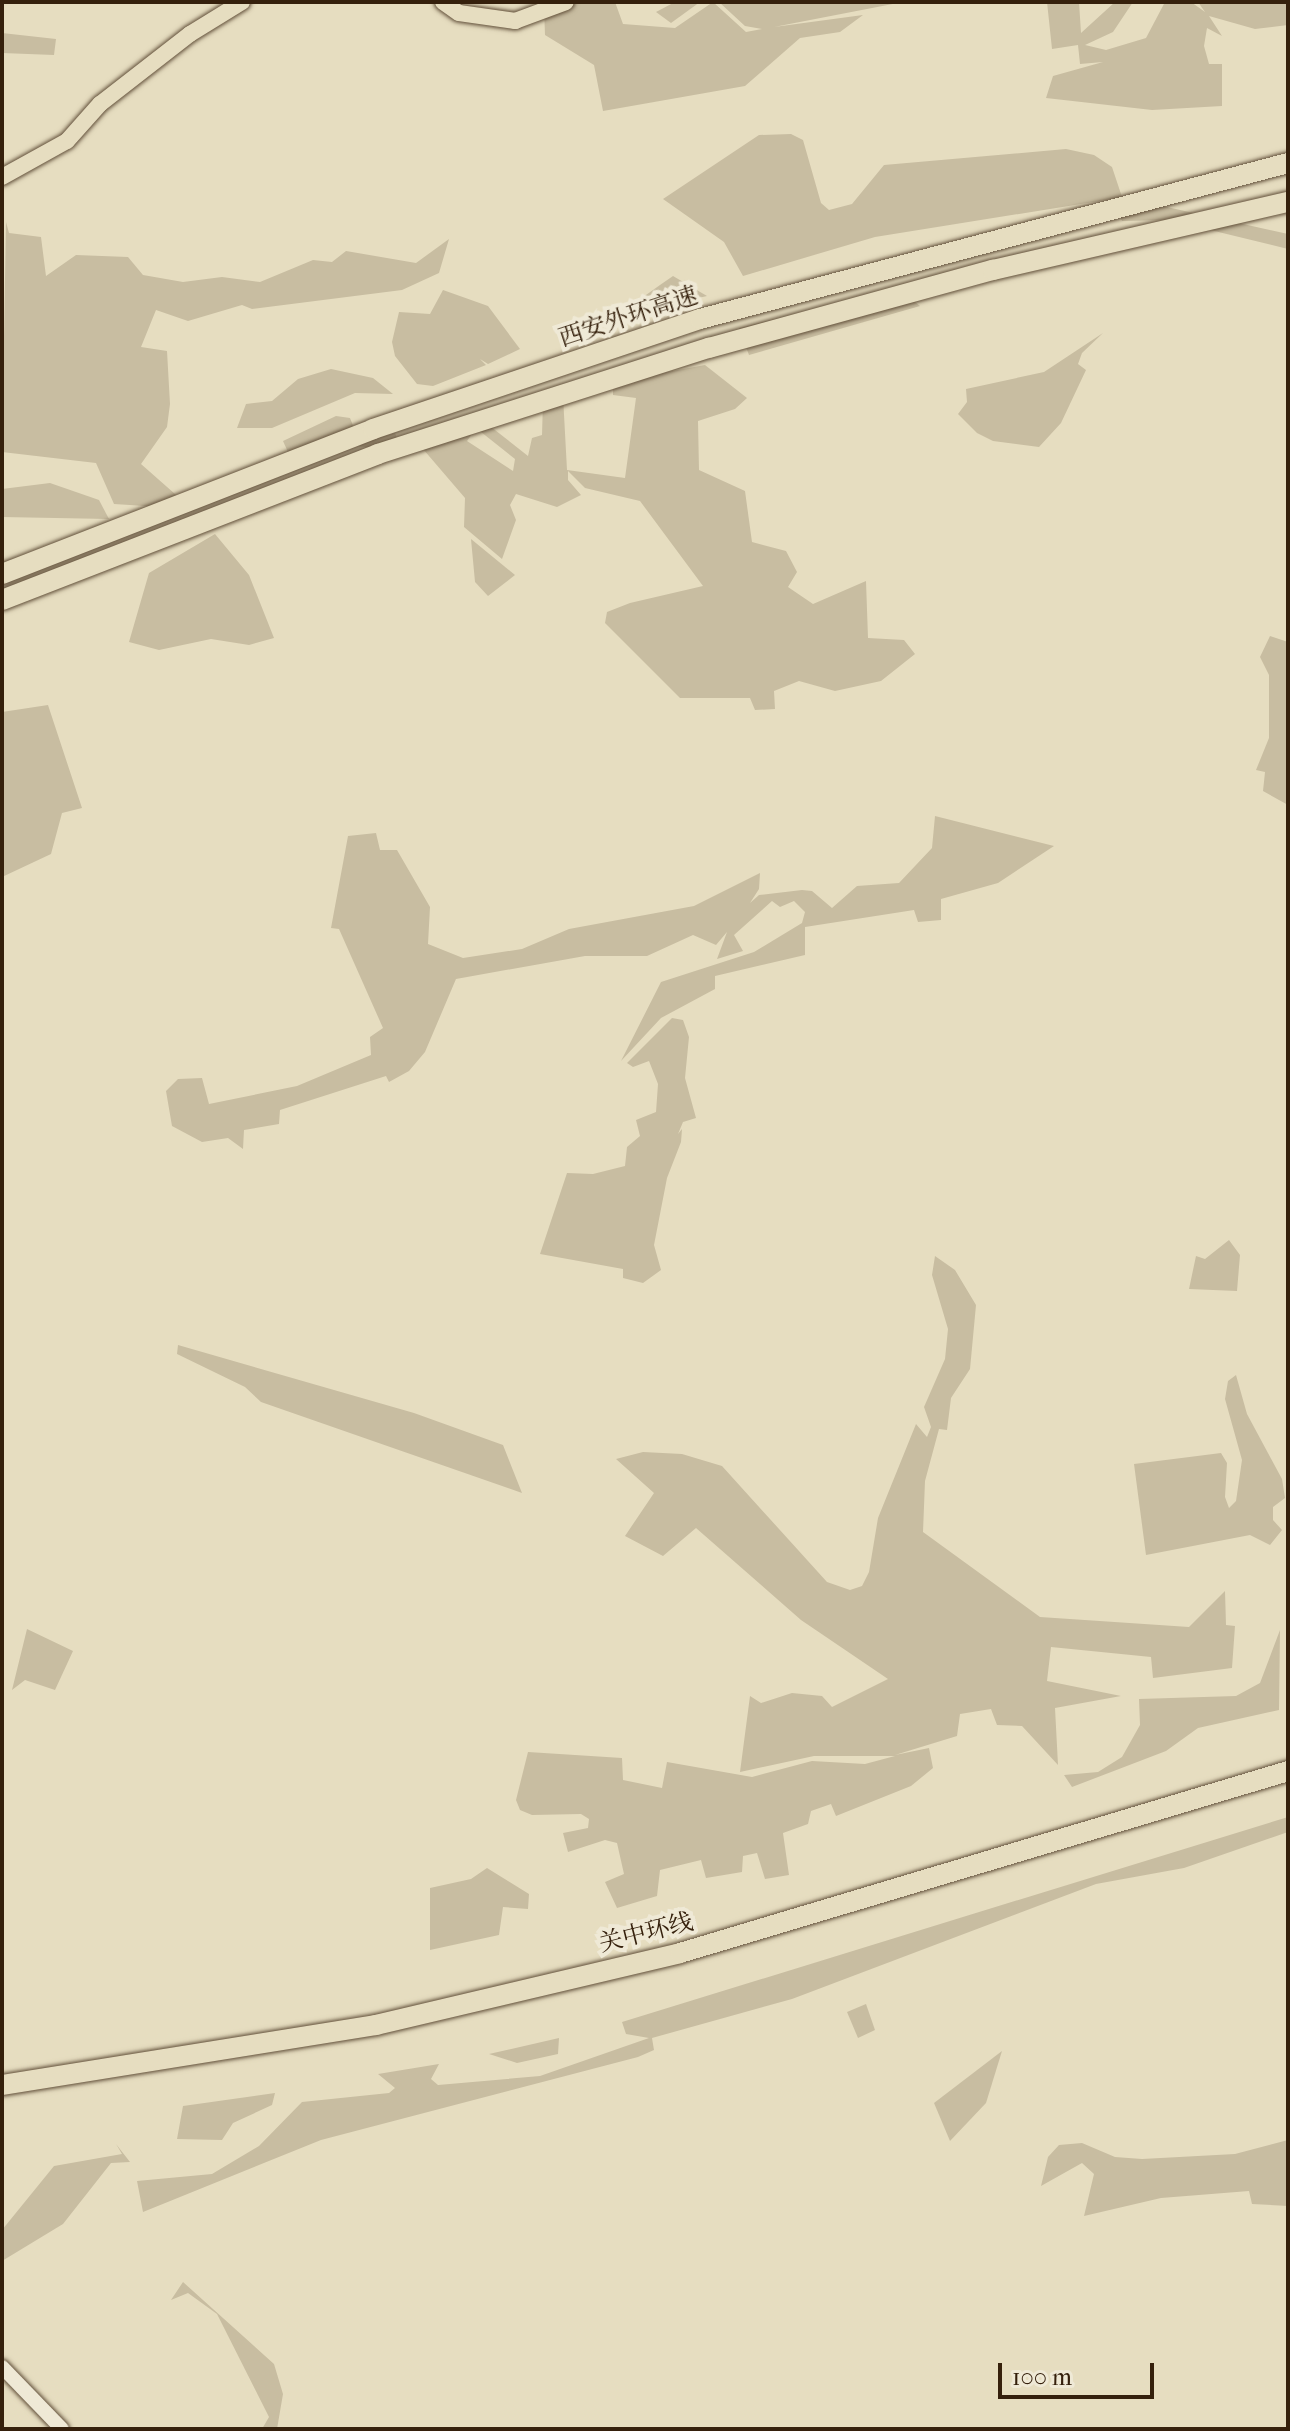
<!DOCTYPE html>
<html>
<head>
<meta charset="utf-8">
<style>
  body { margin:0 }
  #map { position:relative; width:1290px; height:2431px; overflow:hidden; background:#e6ddc0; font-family:"IM FELL French Canon","Noto Serif SC",serif }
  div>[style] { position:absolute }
  .green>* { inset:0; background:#c8bda1 }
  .roads { filter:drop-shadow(0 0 2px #614f39) drop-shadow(0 0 2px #614f39) }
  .minor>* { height:14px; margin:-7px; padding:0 7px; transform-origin:7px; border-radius:7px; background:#efe9d6 }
  .major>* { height:16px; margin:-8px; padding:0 8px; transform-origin:8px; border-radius:8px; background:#e6ddc0 }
  .highway>* { height:20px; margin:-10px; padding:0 10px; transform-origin:10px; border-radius:10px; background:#e6ddc0 }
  span { translate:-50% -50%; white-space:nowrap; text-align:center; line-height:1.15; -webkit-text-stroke:8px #efe9d6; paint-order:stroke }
  .street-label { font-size:24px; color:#35200c }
  .frame { position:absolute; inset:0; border:4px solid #35200c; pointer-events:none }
  .scale { position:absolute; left:998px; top:2363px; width:156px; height:36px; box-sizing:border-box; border:4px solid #35200c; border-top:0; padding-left:10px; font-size:24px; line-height:28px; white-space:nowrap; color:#35200c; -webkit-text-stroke:6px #efe9d6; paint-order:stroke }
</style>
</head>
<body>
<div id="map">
  <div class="green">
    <div style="clip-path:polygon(564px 2px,615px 2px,623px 24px,675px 28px,713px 2px,746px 32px,762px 29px,745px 26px,719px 2px,903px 2px,774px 27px,863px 15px,840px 32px,800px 38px,745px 86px,603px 111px,594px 65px,545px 35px,544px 8px)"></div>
    <div style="clip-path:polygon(675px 2px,700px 2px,671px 23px,656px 12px)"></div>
    <div style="clip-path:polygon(1047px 2px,1079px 2px,1081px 33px,1115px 2px,1133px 2px,1113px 32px,1085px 45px,1106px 50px,1146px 38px,1165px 2px,1191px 2px,1205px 12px,1198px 2px,1288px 2px,1288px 25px,1255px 29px,1209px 16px,1222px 36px,1207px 28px,1204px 46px,1209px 64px,1222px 64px,1222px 106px,1152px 110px,1046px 98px,1053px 76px,1103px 62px,1080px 64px,1078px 45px,1052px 49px)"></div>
    <div style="clip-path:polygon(2px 33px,56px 39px,54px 55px,2px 53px)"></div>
    <div style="clip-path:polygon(791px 134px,803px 140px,821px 203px,829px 210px,852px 204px,884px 165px,1066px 149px,1094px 155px,1112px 167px,1122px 197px,1288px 234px,1288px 249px,1169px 220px,1122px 221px,1112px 199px,875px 237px,743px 276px,724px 242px,663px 199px,759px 135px)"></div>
    <div style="clip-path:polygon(6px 222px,9px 233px,41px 237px,46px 276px,76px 255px,128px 257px,143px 275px,183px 282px,222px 277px,260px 282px,313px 260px,332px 262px,346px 251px,416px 263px,449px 239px,439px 273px,402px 290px,252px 309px,242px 305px,188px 321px,156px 310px,141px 347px,167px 351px,170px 404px,167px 427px,141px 464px,192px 509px,114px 504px,96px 463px,2px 452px)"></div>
    <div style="clip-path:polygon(673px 276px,707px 296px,615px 317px,660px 285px)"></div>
    <div style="clip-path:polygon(443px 290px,488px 306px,520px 349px,488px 364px,480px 359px,486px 365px,433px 386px,417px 384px,395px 356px,392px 342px,399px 312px,430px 314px)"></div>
    <div style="clip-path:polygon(872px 295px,909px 297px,920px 306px,749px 355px,739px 328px)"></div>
    <div style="clip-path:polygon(1103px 333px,1082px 353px,1078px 364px,1086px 370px,1061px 423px,1039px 447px,993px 441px,977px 433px,958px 414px,967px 402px,966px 389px,1044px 372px)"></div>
    <div style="clip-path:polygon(evenodd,705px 365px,747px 398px,735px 409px,698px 421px,699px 470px,745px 491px,752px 542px,786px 551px,797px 572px,788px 587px,813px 604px,866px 581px,868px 638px,904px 640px,915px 654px,881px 681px,835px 691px,799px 681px,774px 691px,775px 709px,755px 710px,750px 698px,680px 698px,605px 623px,607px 612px,630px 603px,703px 586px,640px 501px,585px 488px,568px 471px,568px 480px,581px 495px,557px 507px,516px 494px,510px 505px,516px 520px,502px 559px,464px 527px,465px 498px,423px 449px,486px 423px,528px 456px,532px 438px,542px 435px,543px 401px,563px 396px,567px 470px,625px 478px,636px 398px,613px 395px,613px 382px,705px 365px,476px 428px,515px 459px,513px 471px,467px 441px,476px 428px)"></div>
    <div style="clip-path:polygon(331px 369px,373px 378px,393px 394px,355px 393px,272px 428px,237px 428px,246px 404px,272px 401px,298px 379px)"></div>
    <div style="clip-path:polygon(336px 416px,350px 418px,360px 443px,395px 433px,403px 452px,334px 443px,292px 461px,283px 441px)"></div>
    <div style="clip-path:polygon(50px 483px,99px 500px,109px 519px,2px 517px,2px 489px)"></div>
    <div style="clip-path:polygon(215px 534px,249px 575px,274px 638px,249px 645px,211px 639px,159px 650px,129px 642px,149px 573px)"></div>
    <div style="clip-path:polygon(471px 539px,515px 575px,488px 596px,475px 582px)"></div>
    <div style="clip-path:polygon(1270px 636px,1288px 642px,1288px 805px,1263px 791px,1265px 772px,1256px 770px,1269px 738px,1269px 675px,1260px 657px)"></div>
    <div style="clip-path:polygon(48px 705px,82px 808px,62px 813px,51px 854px,2px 877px,2px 712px)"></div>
    <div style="clip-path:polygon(935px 816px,1054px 846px,998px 883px,941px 899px,941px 920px,918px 922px,914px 910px,805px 927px,805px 955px,715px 976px,715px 989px,661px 1018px,621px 1061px,661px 982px,754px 952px,802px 923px,805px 912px,794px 901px,780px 907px,772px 901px,734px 935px,743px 951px,717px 959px,727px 932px,716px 945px,693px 935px,647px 956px,585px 956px,456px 979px,425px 1052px,409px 1071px,389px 1082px,386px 1076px,280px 1110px,279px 1124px,244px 1130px,243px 1149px,228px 1138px,202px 1142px,172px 1126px,166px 1091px,178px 1079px,202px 1078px,209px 1104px,297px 1086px,371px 1055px,370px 1037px,383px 1028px,339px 929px,331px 928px,348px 836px,376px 833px,380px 850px,397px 850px,430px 907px,428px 944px,463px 958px,522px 949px,569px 929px,694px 906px,760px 873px,759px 889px,750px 903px,759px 895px,802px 890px,812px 891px,832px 908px,857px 886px,899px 883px,932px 848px)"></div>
    <div style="clip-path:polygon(672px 1018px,683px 1020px,689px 1037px,685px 1078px,696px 1118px,683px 1122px,678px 1134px,682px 1129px,681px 1142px,667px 1178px,654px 1245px,661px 1270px,643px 1283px,623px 1278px,623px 1269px,540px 1254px,567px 1173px,593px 1174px,625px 1166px,627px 1147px,640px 1136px,636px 1120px,656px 1112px,658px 1084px,649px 1061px,633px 1067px,627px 1063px)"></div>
    <div style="clip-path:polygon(1229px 1240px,1240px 1255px,1237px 1291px,1189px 1289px,1196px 1256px,1205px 1259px)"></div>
    <div style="clip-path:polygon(935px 1256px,955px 1270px,976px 1305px,970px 1369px,951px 1398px,947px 1430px,939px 1429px,925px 1481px,923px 1532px,1040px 1617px,1189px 1627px,1225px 1591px,1226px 1625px,1235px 1626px,1232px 1668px,1153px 1678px,1151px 1657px,1051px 1647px,1047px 1681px,1121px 1696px,1055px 1708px,1058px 1765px,1022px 1726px,997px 1725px,991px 1709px,960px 1714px,957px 1736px,895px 1755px,929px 1748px,933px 1768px,911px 1786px,836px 1816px,831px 1804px,811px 1811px,808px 1824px,783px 1833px,789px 1875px,765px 1879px,757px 1853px,743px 1856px,742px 1872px,706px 1878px,701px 1860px,660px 1870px,657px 1896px,617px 1908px,605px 1882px,624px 1874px,617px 1843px,605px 1840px,568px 1852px,563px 1833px,588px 1828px,589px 1819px,581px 1814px,532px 1815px,520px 1810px,516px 1800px,528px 1752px,622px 1758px,623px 1780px,662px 1788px,667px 1762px,752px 1777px,812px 1761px,865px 1764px,895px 1756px,814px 1756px,740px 1772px,750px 1696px,761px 1703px,792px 1693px,822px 1696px,832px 1707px,888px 1679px,801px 1620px,696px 1528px,663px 1556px,625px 1536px,654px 1493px,616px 1459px,643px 1452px,682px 1454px,722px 1466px,827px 1582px,850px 1590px,862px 1586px,869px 1572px,878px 1518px,916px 1424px,927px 1437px,931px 1427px,924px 1407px,945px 1359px,948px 1329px,932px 1275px)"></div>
    <div style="clip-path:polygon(178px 1345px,414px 1413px,503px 1445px,522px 1493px,261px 1402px,245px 1387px,177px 1354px)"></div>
    <div style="clip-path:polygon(1236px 1375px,1247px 1414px,1282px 1479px,1285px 1498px,1273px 1507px,1273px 1520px,1282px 1530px,1270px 1545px,1250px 1535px,1146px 1555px,1134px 1464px,1221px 1453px,1227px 1463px,1225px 1497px,1229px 1508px,1236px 1501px,1242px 1460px,1225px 1399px,1228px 1381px)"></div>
    <div style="clip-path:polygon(27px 1629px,73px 1651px,55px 1690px,25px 1680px,12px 1690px)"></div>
    <div style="clip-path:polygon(1280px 1630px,1279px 1710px,1198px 1728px,1166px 1751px,1072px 1787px,1064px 1775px,1098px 1772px,1122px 1757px,1140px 1725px,1139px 1699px,1236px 1696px,1260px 1683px)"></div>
    <div style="clip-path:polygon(1288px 1817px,1288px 1832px,1184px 1868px,1096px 1884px,792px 1999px,652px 2038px,654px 2050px,638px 2057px,321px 2140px,143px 2212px,137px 2181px,212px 2174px,259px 2146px,302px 2102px,389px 2093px,395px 2088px,378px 2074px,439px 2064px,431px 2079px,438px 2085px,540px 2076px,649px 2038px,626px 2034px,622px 2022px)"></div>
    <div style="clip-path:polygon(487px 1868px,529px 1894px,528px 1909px,503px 1907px,499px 1935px,430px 1950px,430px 1888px,471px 1879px)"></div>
    <div style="clip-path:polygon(866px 2004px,875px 2030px,858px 2038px,847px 2012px)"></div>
    <div style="clip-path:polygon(559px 2038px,558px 2054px,517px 2063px,489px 2054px)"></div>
    <div style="clip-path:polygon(1002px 2051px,986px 2103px,950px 2141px,934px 2103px)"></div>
    <div style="clip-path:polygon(275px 2093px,272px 2105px,233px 2123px,222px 2140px,177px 2139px,183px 2106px)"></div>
    <div style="clip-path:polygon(1288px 2140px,1288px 2206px,1252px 2204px,1249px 2191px,1161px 2198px,1084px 2216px,1094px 2174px,1082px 2163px,1041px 2186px,1048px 2157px,1059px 2145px,1082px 2143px,1115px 2157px,1142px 2159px,1235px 2154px)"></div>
    <div style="clip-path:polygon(116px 2144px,130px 2162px,111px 2163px,63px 2224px,2px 2261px,2px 2230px,54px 2166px,122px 2154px)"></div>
    <div style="clip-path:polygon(183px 2282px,274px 2364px,283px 2394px,277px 2429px,262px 2429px,269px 2417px,217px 2314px,188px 2293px,171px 2300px)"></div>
  </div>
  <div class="roads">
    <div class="minor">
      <div style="left:2px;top:2367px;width:86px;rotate:45.9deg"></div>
    </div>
    <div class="major">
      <div style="left:443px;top:2px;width:19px;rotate:35deg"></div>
      <div style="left:459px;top:13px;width:57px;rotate:8.1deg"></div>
      <div style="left:515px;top:21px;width:54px;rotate:-20.4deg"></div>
      <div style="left:2px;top:177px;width:74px;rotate:-29deg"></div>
      <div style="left:67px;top:141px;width:50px;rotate:-48.3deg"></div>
      <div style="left:100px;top:104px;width:114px;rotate:-37.9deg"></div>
      <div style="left:190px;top:34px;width:61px;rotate:-31.6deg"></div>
    </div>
    <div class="highway">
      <div style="left:2px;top:574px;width:398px;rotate:-21.3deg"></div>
      <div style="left:373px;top:429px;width:345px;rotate:-18.6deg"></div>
      <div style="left:700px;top:319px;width:608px;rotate:-14.86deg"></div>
      <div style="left:2px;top:600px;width:403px;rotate:-21.2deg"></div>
      <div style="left:378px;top:454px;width:348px;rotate:-17.8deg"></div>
      <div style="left:709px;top:348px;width:295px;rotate:-15.4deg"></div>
      <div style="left:993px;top:270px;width:303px;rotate:-13deg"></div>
      <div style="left:2px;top:2085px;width:379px;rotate:-9.1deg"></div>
      <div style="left:376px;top:2025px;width:312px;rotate:-13.3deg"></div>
      <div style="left:680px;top:1953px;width:635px;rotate:-16.66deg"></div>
    </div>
  </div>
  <div class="street-label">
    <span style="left:628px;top:317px;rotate:-18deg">西安外环高速</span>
    <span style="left:646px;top:1933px;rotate:-14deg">关中环线</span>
  </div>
  <div class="frame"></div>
  <div class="scale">100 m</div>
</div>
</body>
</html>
